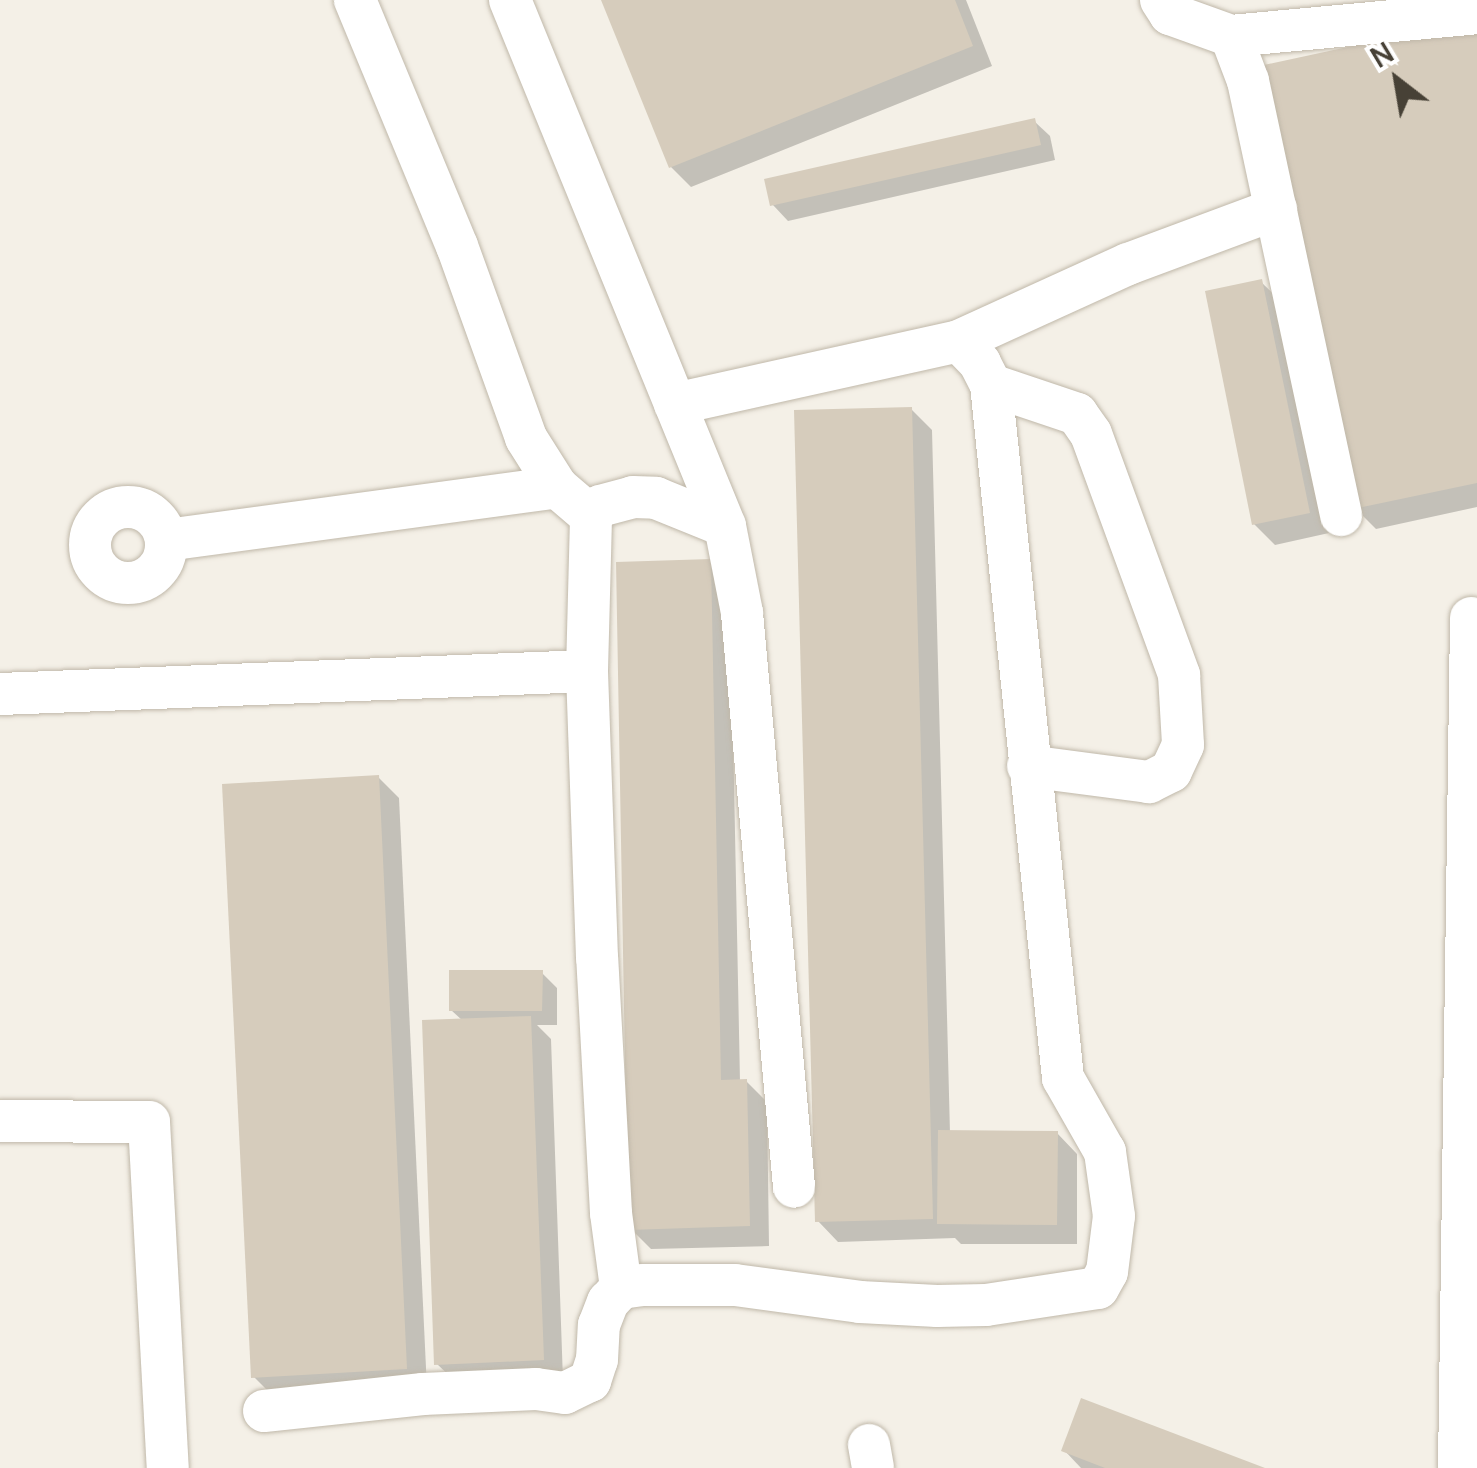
<!DOCTYPE html>
<html>
<head>
<meta charset="utf-8">
<style>
  body { margin:0 }
  #map { position:relative; width:1477px; height:1468px; overflow:hidden; background:#f4f0e7; font-family:Manrope,sans-serif }
  div>[style] { position:absolute }
  .shadow>* { inset:0; background:#0003 }
  .building>* { inset:0; background:#d6ccbc }
  .roads { filter:drop-shadow(0 0 2px #c0b8a9) drop-shadow(0 0 2px #c0b8a9) }
  .minor>* { height:42px; margin:-21px; padding:0 21px; transform-origin:21px; border-radius:21px; background:#fff }
  .minor>.ring { margin:-21px; padding:0; box-sizing:content-box; background:none; border:42px solid #fff; border-radius:50% }
  span { translate:-50% -50%; white-space:nowrap; text-align:center; line-height:1.15; -webkit-text-stroke:9px #fff; paint-order:stroke }
  .north { position:absolute; left:1347px; top:30px; width:100px; height:100px; -webkit-text-stroke:8px #fff; paint-order:stroke; rotate:329deg; font-size:28px; font-weight:700; line-height:40px; text-align:center; color:#474136 }
  .north::after { content:''; display:block; margin:auto; width:35px; height:45px; background:#474136; clip-path:polygon(50% 0,100% 100%,50% 72%,0 100%) }
</style>
</head>
<body>
<div id="map">
  <div class="shadow">
    <div style="clip-path:polygon(604px 0,966px 0,992px 66px,691px 187px,671px 167px)"></div>
    <div style="clip-path:polygon(1477px 22px,1477px 507px,1376px 529px,1355px 508px)"></div>
    <div style="clip-path:polygon(1034px 121px,1050px 136px,1055px 160px,788px 221px,773px 205px)"></div>
    <div style="clip-path:polygon(1261px 282px,1282px 302px,1329px 533px,1275px 545px,1254px 524px)"></div>
    <div style="clip-path:polygon(911px 409px,932px 430px,950px 1133px,1057px 1133px,1077px 1154px,1077px 1244px,961px 1244px,955px 1238px,838px 1242px,818px 1221px)"></div>
    <div style="clip-path:polygon(710px 562px,730px 583px,740px 1081px,746px 1081px,767px 1102px,769px 1246px,651px 1249px,630px 1228px)"></div>
    <div style="clip-path:polygon(379px 778px,399px 798px,427px 1389px,274px 1397px,253px 1376px)"></div>
    <div style="clip-path:polygon(542px 973px,557px 988px,557px 1025px,537px 1025px,551px 1039px,563px 1380px,458px 1384px,437px 1364px,463px 1021px,451px 1010px)"></div>
    <div style="clip-path:polygon(1064px 1450px,1258px 1468px,1081px 1468px)"></div>
  </div>
  <div class="building">
    <div style="clip-path:polygon(601px 0,955px 0,973px 46px,669px 168px)"></div>
    <div style="clip-path:polygon(1477px 19px,1477px 483px,1353px 509px,1259px 66px)"></div>
    <div style="clip-path:polygon(1035px 118px,1041px 145px,770px 206px,764px 179px)"></div>
    <div style="clip-path:polygon(1262px 279px,1310px 513px,1252px 525px,1205px 291px)"></div>
    <div style="clip-path:polygon(912px 407px,933px 1219px,815px 1222px,794px 410px)"></div>
    <div style="clip-path:polygon(711px 559px,721px 1080px,747px 1079px,750px 1226px,628px 1230px,616px 562px)"></div>
    <div style="clip-path:polygon(379px 775px,407px 1369px,251px 1378px,222px 784px)"></div>
    <div style="clip-path:polygon(449px 970px,543px 970px,542px 1011px,449px 1011px)"></div>
    <div style="clip-path:polygon(531px 1016px,544px 1360px,434px 1365px,422px 1020px)"></div>
    <div style="clip-path:polygon(938px 1130px,1058px 1131px,1057px 1225px,937px 1224px)"></div>
    <div style="clip-path:polygon(1081px 1398px,1265px 1468px,1105px 1468px,1061px 1451px)"></div>
  </div>
  <div class="roads">
    <div class="minor">
      <div style="left:355px;top:0;width:266px;rotate:67.5deg"></div>
      <div style="left:457px;top:246px;width:204px;rotate:70.2deg"></div>
      <div style="left:526px;top:438px;width:58px;rotate:57.7deg"></div>
      <div style="left:557px;top:487px;width:45px;rotate:40.5deg"></div>
      <div style="left:510px;top:0;width:568px;rotate:67.77deg"></div>
      <div style="left:725px;top:526px;width:89px;rotate:78.9deg"></div>
      <div style="left:742px;top:613px;width:576px;rotate:84.82deg"></div>
      <div style="left:1161px;top:0;width:17px;rotate:57deg"></div>
      <div style="left:1170px;top:14px;width:65px;rotate:19.8deg"></div>
      <div style="left:1231px;top:36px;width:48px;rotate:69.3deg"></div>
      <div style="left:1248px;top:81px;width:444px;rotate:77.9deg"></div>
      <div style="left:1231px;top:36px;width:247px;rotate:-5.3deg"></div>
      <div style="left:991px;top:385px;width:91px;rotate:18.6deg"></div>
      <div style="left:1077px;top:414px;width:24px;rotate:55deg"></div>
      <div style="left:1091px;top:434px;width:257px;rotate:69.9deg"></div>
      <div style="left:1179px;top:675px;width:70px;rotate:86.7deg"></div>
      <div style="left:1183px;top:745px;width:29px;rotate:115deg"></div>
      <div style="left:1171px;top:771px;width:25px;rotate:153deg"></div>
      <div style="left:1149px;top:782px;width:122px;rotate:-172.5deg"></div>
      <div style="left:675px;top:404px;width:291px;rotate:-12.5deg"></div>
      <div style="left:959px;top:341px;width:186px;rotate:-24.5deg"></div>
      <div style="left:1128px;top:264px;width:158px;rotate:-20.4deg"></div>
      <div class="ring" style="left:90px;top:507px;width:34px;height:34px"></div>
      <div style="left:167px;top:540px;width:394px;rotate:-7.7deg"></div>
      <div style="left:0;top:694px;width:587px;rotate:-2.24deg"></div>
      <div style="left:0;top:1121px;width:149px;rotate:0.4deg"></div>
      <div style="left:149px;top:1122px;width:347px;rotate:86.9deg"></div>
      <div style="left:621px;top:1288px;width:76px;rotate:-97.6deg"></div>
      <div style="left:611px;top:1213px;width:255px;rotate:-93.1deg"></div>
      <div style="left:597px;top:958px;width:287px;rotate:-92deg"></div>
      <div style="left:587px;top:671px;width:155px;rotate:-88.5deg"></div>
      <div style="left:591px;top:516px;width:13px;rotate:-48deg"></div>
      <div style="left:600px;top:506px;width:34px;rotate:-15deg"></div>
      <div style="left:633px;top:497px;width:23px;rotate:2deg"></div>
      <div style="left:656px;top:498px;width:74px;rotate:22.1deg"></div>
      <div style="left:264px;top:1411px;width:160px;rotate:-6.1deg"></div>
      <div style="left:423px;top:1394px;width:113px;rotate:-2.5deg"></div>
      <div style="left:536px;top:1389px;width:29px;rotate:8deg"></div>
      <div style="left:565px;top:1393px;width:28px;rotate:-26deg"></div>
      <div style="left:590px;top:1381px;width:22px;rotate:-72deg"></div>
      <div style="left:597px;top:1360px;width:35px;rotate:-87deg"></div>
      <div style="left:599px;top:1325px;width:25px;rotate:-69deg"></div>
      <div style="left:608px;top:1302px;width:19px;rotate:-47deg"></div>
      <div style="left:621px;top:1288px;width:22px;rotate:-8deg"></div>
      <div style="left:643px;top:1285px;width:92px"></div>
      <div style="left:735px;top:1285px;width:126px;rotate:7.7deg"></div>
      <div style="left:860px;top:1302px;width:77px;rotate:3deg"></div>
      <div style="left:937px;top:1306px;width:49px;rotate:-1.2deg"></div>
      <div style="left:986px;top:1305px;width:113px;rotate:-8.6deg"></div>
      <div style="left:1098px;top:1288px;width:18px;rotate:-61deg"></div>
      <div style="left:1107px;top:1272px;width:56px;rotate:-82.9deg"></div>
      <div style="left:1114px;top:1216px;width:65px;rotate:-98deg"></div>
      <div style="left:1105px;top:1152px;width:85px;rotate:-119.6deg"></div>
      <div style="left:1063px;top:1078px;width:697px;rotate:-95.93deg"></div>
      <div style="left:991px;top:385px;width:25px;rotate:-117deg"></div>
      <div style="left:980px;top:363px;width:30px;rotate:-134deg"></div>
      <div style="left:869px;top:1445px;width:23px;rotate:80deg"></div>
      <div style="left:1459px;top:1468px;width:850px;rotate:-89.19deg"></div>
    </div>
  </div>
  <div class="north">N</div>
</div>
</body>
</html>
